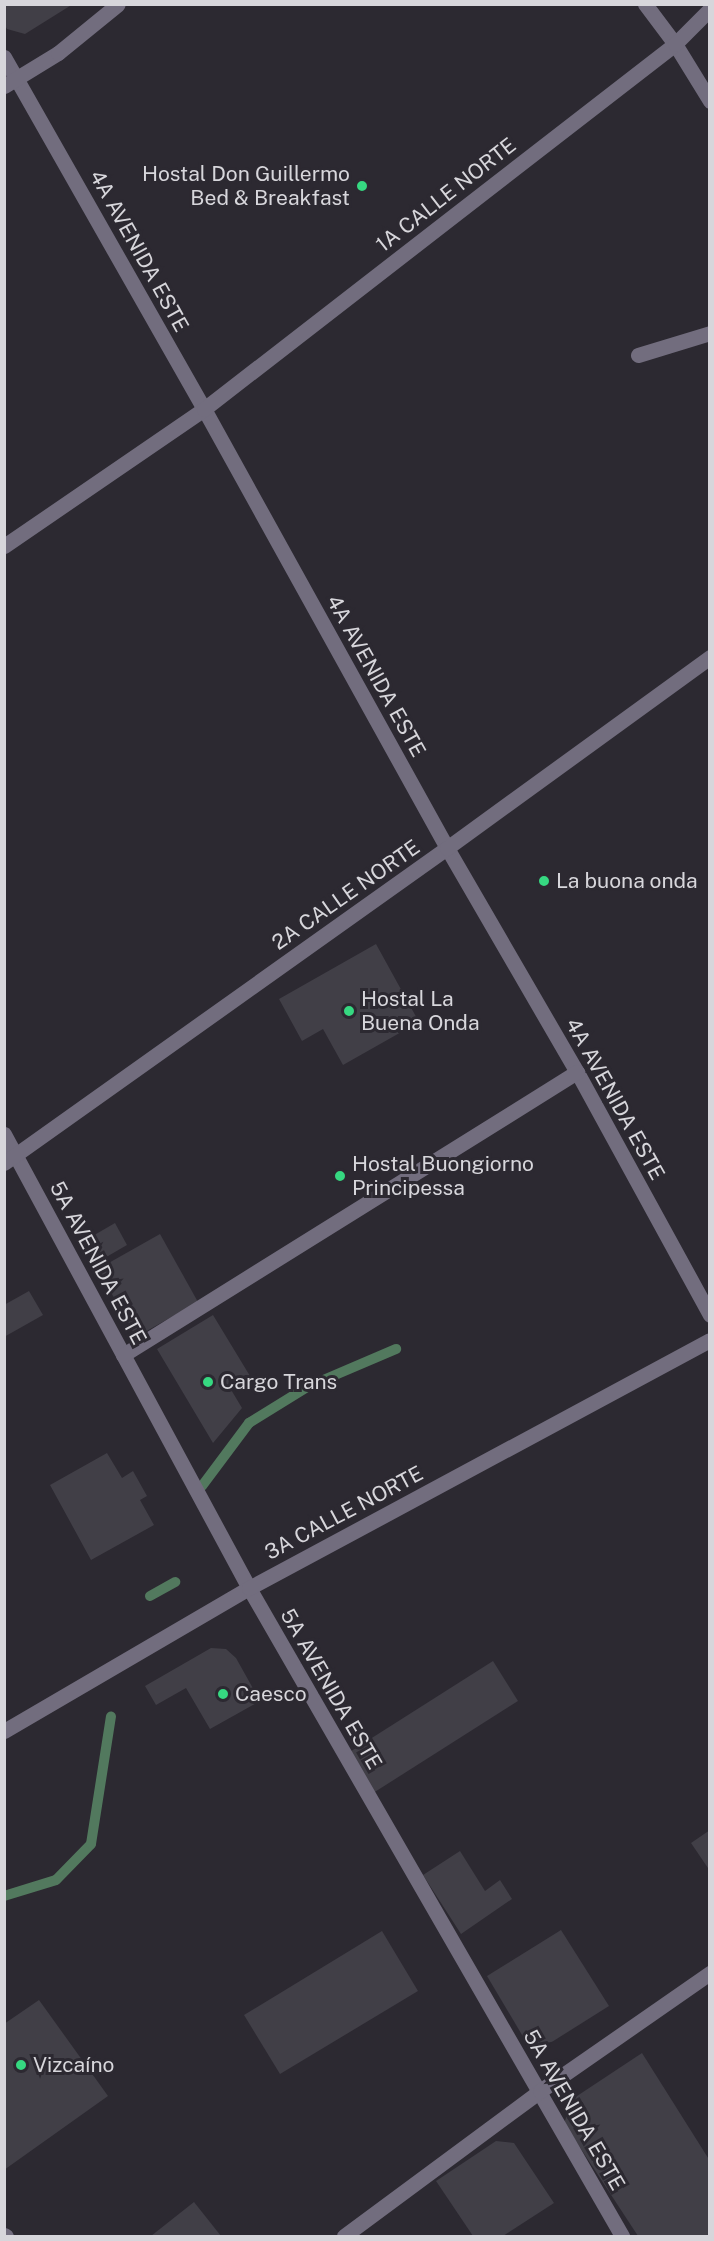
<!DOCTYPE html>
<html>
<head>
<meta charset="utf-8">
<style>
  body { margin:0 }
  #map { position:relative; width:714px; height:2241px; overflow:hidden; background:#2c2931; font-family:"Public Sans",sans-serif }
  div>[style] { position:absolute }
  .stream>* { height:10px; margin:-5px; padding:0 5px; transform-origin:5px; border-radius:5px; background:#52795e }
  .building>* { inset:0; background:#413f47 }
  .minor>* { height:15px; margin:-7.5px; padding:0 7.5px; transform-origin:7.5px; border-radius:7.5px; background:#726d7e }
  .dots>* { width:16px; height:16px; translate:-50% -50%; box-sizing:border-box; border:3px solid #2c2931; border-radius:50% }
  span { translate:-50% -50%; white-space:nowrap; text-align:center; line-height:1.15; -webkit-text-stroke:6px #2c2931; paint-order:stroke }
  .poi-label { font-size:21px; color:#d7d6db }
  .right { translate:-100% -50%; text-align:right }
  .left { translate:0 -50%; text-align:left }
  .street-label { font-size:21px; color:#d7d6db }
  .frame { position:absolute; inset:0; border:6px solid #d7d6db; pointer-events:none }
</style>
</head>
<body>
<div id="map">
  <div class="stream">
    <div style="left:202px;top:1486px;width:79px;rotate:-53.3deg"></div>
    <div style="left:249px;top:1423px;width:68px;rotate:-31.8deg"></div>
    <div style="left:307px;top:1387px;width:97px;rotate:-23.1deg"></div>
    <div style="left:150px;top:1596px;width:29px;rotate:-29deg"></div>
    <div style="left:4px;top:1896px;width:54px;rotate:-17.1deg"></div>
    <div style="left:56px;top:1880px;width:50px;rotate:-45.8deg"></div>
    <div style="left:91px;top:1844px;width:129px;rotate:-81.1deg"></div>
  </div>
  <div class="building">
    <div style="clip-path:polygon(4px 4px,73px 4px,25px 34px,7px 29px,4px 24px)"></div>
    <div style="clip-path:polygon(376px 944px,419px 1022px,343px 1065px,323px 1029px,302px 1041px,279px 999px)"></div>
    <div style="clip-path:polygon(115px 1223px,127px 1245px,96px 1263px,84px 1241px)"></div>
    <div style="clip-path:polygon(160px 1234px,198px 1302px,136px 1337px,98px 1269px)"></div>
    <div style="clip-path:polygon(29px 1291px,43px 1315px,4px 1337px,4px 1305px)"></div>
    <div style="clip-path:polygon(213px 1315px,250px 1376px,230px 1388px,242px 1408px,213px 1443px,157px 1349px)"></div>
    <div style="clip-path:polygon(107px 1453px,122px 1478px,133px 1471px,147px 1496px,140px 1500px,154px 1525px,91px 1560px,50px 1485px)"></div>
    <div style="clip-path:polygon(211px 1648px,226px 1649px,236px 1658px,260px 1701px,210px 1729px,186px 1688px,156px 1705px,145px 1686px)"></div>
    <div style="clip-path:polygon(493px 1661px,518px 1701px,370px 1795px,345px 1755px)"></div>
    <div style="clip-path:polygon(710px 1830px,710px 1871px,691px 1843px)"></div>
    <div style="clip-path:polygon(460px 1851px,485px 1891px,500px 1880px,512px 1899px,461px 1934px,423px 1875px)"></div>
    <div style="clip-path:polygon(561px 1930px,609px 2006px,547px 2045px,525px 2040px,487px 1976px)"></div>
    <div style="clip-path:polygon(382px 1931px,418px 1991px,280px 2074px,244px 2015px)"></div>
    <div style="clip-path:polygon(39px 2000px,108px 2096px,4px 2170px,4px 2024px)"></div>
    <div style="clip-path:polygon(642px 2053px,710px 2161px,710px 2236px,638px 2236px,564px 2123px,574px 2098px)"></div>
    <div style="clip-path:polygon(496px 2141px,514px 2143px,554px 2203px,503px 2236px,473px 2236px,436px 2181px)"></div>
    <div style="clip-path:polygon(194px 2202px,221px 2236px,151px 2236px)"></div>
  </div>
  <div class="minor">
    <div style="left:645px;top:4px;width:50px;rotate:53.1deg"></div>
    <div style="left:675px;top:44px;width:67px;rotate:58.4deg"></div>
    <div style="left:4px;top:57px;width:405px;rotate:60.4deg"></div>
    <div style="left:204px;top:409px;width:502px;rotate:61.03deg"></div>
    <div style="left:447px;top:848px;width:259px;rotate:59.9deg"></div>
    <div style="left:577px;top:1072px;width:277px;rotate:61.3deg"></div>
    <div style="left:4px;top:86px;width:63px;rotate:-31.4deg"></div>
    <div style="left:58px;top:53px;width:77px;rotate:-39.2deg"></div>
    <div style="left:638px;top:355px;width:75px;rotate:-17deg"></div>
    <div style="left:4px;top:546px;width:242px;rotate:-34.4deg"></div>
    <div style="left:204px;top:409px;width:596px;rotate:-37.77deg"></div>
    <div style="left:675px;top:44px;width:49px;rotate:-45deg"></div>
    <div style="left:4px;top:1134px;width:516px;rotate:61.65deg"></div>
    <div style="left:249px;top:1588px;width:748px;rotate:60.07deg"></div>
    <div style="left:4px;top:1163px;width:544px;rotate:-35.42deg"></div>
    <div style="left:447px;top:848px;width:325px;rotate:-36deg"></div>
    <div style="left:123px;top:1355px;width:535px;rotate:-31.94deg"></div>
    <div style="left:4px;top:1731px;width:284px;rotate:-30.3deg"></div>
    <div style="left:249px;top:1588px;width:523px;rotate:-28.28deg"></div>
    <div style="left:4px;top:2235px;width:2px;rotate:27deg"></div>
    <div style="left:344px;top:2236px;width:244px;rotate:-36.5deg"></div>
    <div style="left:540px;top:2091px;width:207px;rotate:-34.8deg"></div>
  </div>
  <div class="dots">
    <div style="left:362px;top:186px;background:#36d881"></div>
    <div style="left:544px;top:881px;background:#36d881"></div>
    <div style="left:349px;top:1011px;background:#36d881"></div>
    <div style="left:340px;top:1176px;background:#36d881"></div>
    <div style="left:208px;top:1382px;background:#36d881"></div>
    <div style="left:223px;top:1694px;background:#36d881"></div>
    <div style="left:21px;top:2065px;background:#36d881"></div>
  </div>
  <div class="poi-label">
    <span class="right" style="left:350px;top:186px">Hostal Don Guillermo<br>Bed &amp; Breakfast</span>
    <span class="left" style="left:556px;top:881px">La buona onda</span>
    <span class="left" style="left:361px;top:1011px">Hostal La<br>Buena Onda</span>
    <span class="left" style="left:352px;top:1176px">Hostal Buongiorno<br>Principessa</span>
    <span class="left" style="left:220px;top:1382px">Cargo Trans</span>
    <span class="left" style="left:235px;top:1694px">Caesco</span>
    <span class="left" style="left:33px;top:2065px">Vizcaíno</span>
  </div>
  <div class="street-label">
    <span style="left:446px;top:195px;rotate:-38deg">1A CALLE NORTE</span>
    <span style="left:139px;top:251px;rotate:61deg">4A AVENIDA ESTE</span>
    <span style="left:376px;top:676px;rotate:61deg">4A AVENIDA ESTE</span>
    <span style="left:346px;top:895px;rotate:-35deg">2A CALLE NORTE</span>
    <span style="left:615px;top:1099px;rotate:61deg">4A AVENIDA ESTE</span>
    <span style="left:98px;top:1263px;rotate:62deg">5A AVENIDA ESTE</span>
    <span style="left:344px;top:1513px;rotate:-28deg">3A CALLE NORTE</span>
    <span style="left:331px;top:1689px;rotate:60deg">5A AVENIDA ESTE</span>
    <span style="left:574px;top:2110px;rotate:60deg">5A AVENIDA ESTE</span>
  </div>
  <div class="frame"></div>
</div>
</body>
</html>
